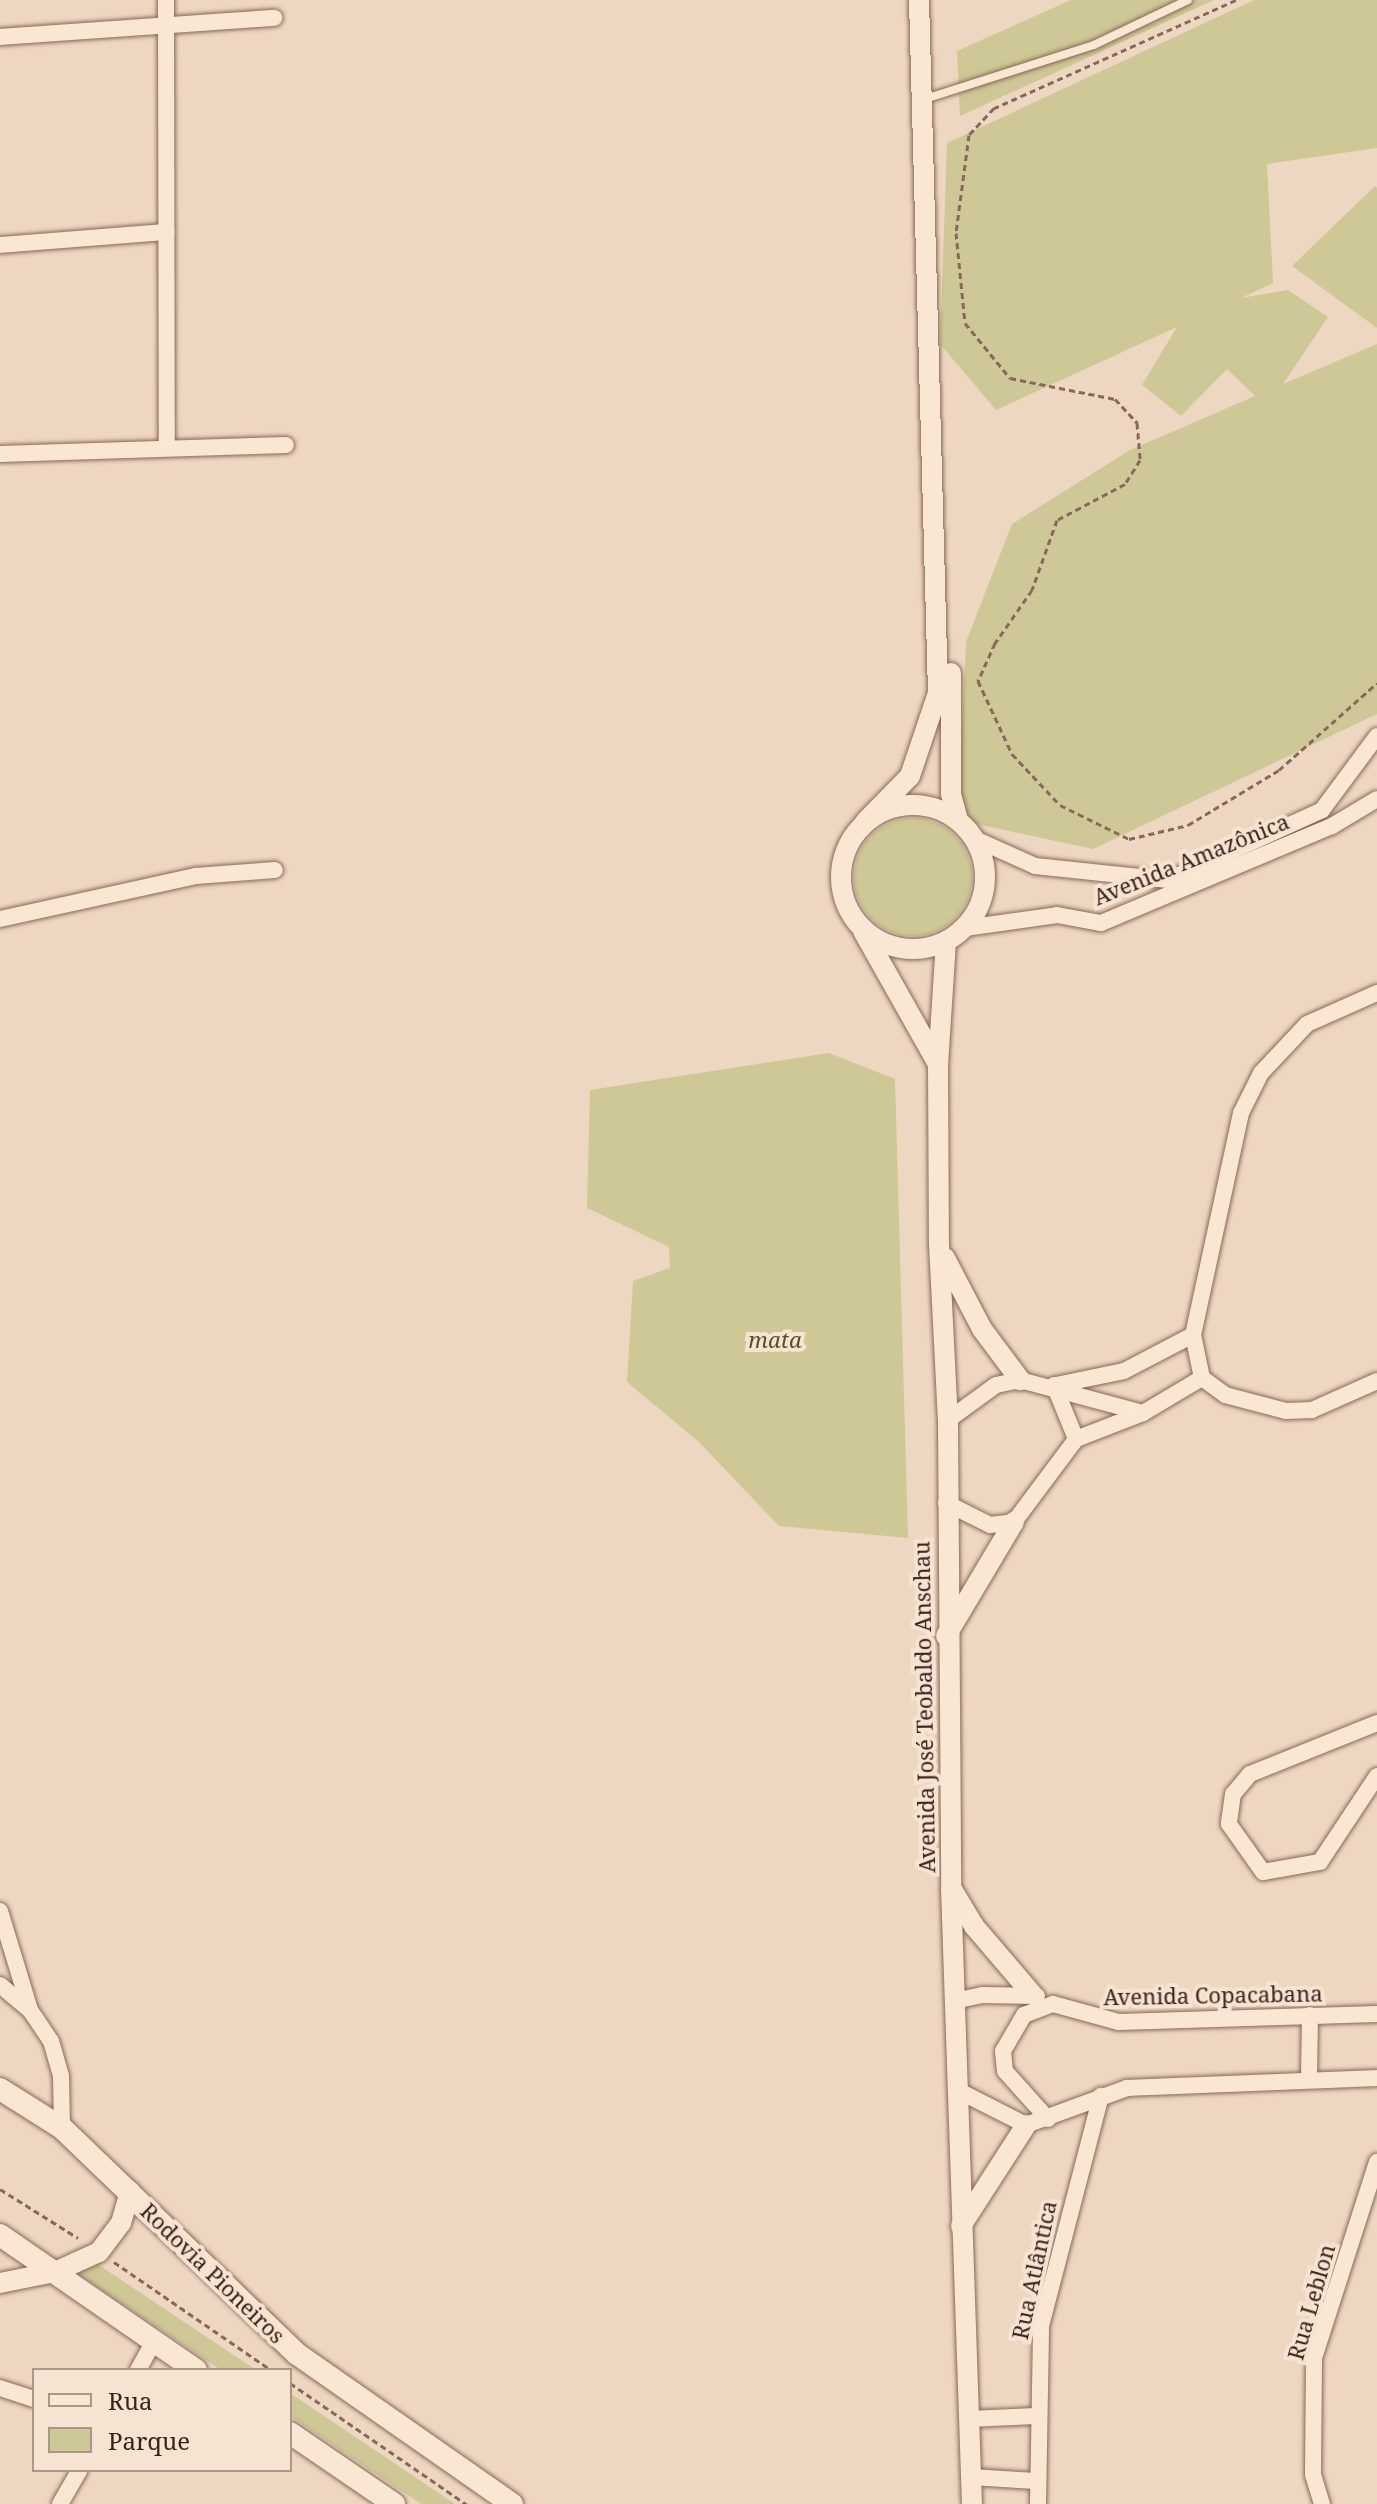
<!DOCTYPE html>
<html>
<head>
<meta charset="utf-8">
<style>
  body { margin:0 }
  #map { position:relative; width:1377px; height:2504px; overflow:hidden; background:#eed7c1; font-family:"Noto Serif",serif }
  div>[style] { position:absolute }
  .green>* { inset:0; background:#cdc895 }
  .round { border-radius:50% }
  .path>* { height:3px; margin-top:-1.5px; transform-origin:0; background:repeating-linear-gradient(90deg,#886858 0 6px,transparent 0 10px) }
  .roads { filter:drop-shadow(0 0 2px #886858) drop-shadow(0 0 2px #886858) }
  .service>* { height:8px; margin:-4px; padding:0 4px; transform-origin:4px; border-radius:4px; background:#f9e7d4 }
  .minor>* { height:16px; margin:-8px; padding:0 8px; transform-origin:8px; border-radius:8px; background:#f9e7d4 }
  .tertiary>* { height:20px; margin:-10px; padding:0 10px; transform-origin:10px; border-radius:10px; background:#f9e7d4 }
  .tertiary>.ring { margin:-10px; padding:0; box-sizing:content-box; background:none; border:20px solid #f9e7d4; border-radius:50% }
  .secondary>* { height:22px; margin:-11px; padding:0 11px; transform-origin:11px; border-radius:11px; background:#f9e7d4 }
  span { translate:-50% -50%; white-space:nowrap; text-align:center; line-height:1.15; -webkit-text-stroke:8px #f6e3d1; paint-order:stroke }
  .street-label { font-size:22px; color:#38241d }
  .park-label { font-size:22px; color:#525423; font-style:italic }
  .legend { position:absolute; left:32px; top:2368px; width:260px; height:104px; box-sizing:border-box; background:#f6e3d1; border:2px solid #aa9789; margin:0; padding:10px 14px; list-style:none; font-size:24px; color:#38241d }
  .legend li { display:flex; align-items:center; gap:16px; height:40px }
  .legend b { width:40px; border:2px solid #aa9789 }
</style>
</head>
<body>
<div id="map">
  <div class="green">
    <div style="clip-path:polygon(1071px 0,1214px 0,960px 116px,957px 51px)"></div>
    <div style="clip-path:polygon(1254px 0,1377px 0,1377px 148px,1267px 164px,1273px 283px,1241px 298px,1288px 290px,1328px 317px,1283px 384px,1377px 344px,1377px 714px,1093px 849px,958px 820px,966px 642px,1012px 524px,1130px 450px,1255px 396px,1227px 369px,1181px 416px,1142px 385px,1177px 327px,996px 410px,940px 344px,947px 143px)"></div>
    <div style="clip-path:polygon(1375px 186px,1377px 188px,1377px 328px,1292px 266px)"></div>
    <div class="round" style="left:854px;top:818px;width:118px;height:118px"></div>
    <div style="clip-path:polygon(829px 1053px,895px 1079px,908px 1538px,779px 1526px,699px 1442px,627px 1382px,633px 1281px,670px 1268px,669px 1247px,587px 1208px,590px 1090px)"></div>
    <div style="clip-path:polygon(93px 2261px,256px 2370px,221px 2370px,77px 2273px)"></div>
    <div style="clip-path:polygon(290px 2393px,455px 2504px,421px 2504px,290px 2416px)"></div>
  </div>
  <div class="path">
    <div style="left:1236px;top:0;width:265px;rotate:155.9deg"></div>
    <div style="left:994px;top:108px;width:37px;rotate:133deg"></div>
    <div style="left:969px;top:135px;width:99px;rotate:97.6deg"></div>
    <div style="left:956px;top:233px;width:90px;rotate:84.3deg"></div>
    <div style="left:965px;top:323px;width:71px;rotate:50.7deg"></div>
    <div style="left:1010px;top:378px;width:107px;rotate:11.3deg"></div>
    <div style="left:1115px;top:399px;width:33px;rotate:47deg"></div>
    <div style="left:1137px;top:423px;width:37px;rotate:85deg"></div>
    <div style="left:1140px;top:460px;width:28px;rotate:122deg"></div>
    <div style="left:1125px;top:484px;width:77px;rotate:152.1deg"></div>
    <div style="left:1057px;top:520px;width:74px;rotate:109.7deg"></div>
    <div style="left:1032px;top:590px;width:65px;rotate:124.9deg"></div>
    <div style="left:995px;top:643px;width:42px;rotate:114.1deg"></div>
    <div style="left:978px;top:681px;width:81px;rotate:65deg"></div>
    <div style="left:1012px;top:754px;width:70px;rotate:46.7deg"></div>
    <div style="left:1060px;top:805px;width:77px;rotate:26.2deg"></div>
    <div style="left:1129px;top:839px;width:61px;rotate:-13.3deg"></div>
    <div style="left:1188px;top:825px;width:106px;rotate:-31.1deg"></div>
    <div style="left:1279px;top:770px;width:131px;rotate:-41.6deg"></div>
    <div style="left:0;top:2189px;width:92px;rotate:32.1deg"></div>
    <div style="left:114px;top:2262px;width:191px;rotate:34.5deg"></div>
    <div style="left:290px;top:2383px;width:214px;rotate:34.5deg"></div>
  </div>
  <div class="roads">
    <div class="service">
      <div style="left:931px;top:97px;width:171px;rotate:-17.7deg"></div>
      <div style="left:1094px;top:45px;width:104px;rotate:-25.6deg"></div>
    </div>
    <div class="minor">
      <div style="left:166px;top:0;width:447px;rotate:89.9deg"></div>
      <div style="left:0;top:37px;width:275px;rotate:-4deg"></div>
      <div style="left:0;top:245px;width:167px;rotate:-4.5deg"></div>
      <div style="left:0;top:454px;width:286px;rotate:-1.8deg"></div>
      <div style="left:975px;top:839px;width:66px;rotate:24.2deg"></div>
      <div style="left:1035px;top:866px;width:134px;rotate:6deg"></div>
      <div style="left:1168px;top:880px;width:169px;rotate:-24.4deg"></div>
      <div style="left:1322px;top:810px;width:92px;rotate:-53.4deg"></div>
      <div style="left:0;top:919px;width:201px;rotate:-12.4deg"></div>
      <div style="left:196px;top:876px;width:79px;rotate:-4.3deg"></div>
      <div style="left:965px;top:928px;width:93px;rotate:-8deg"></div>
      <div style="left:1057px;top:915px;width:45px;rotate:10.3deg"></div>
      <div style="left:1101px;top:923px;width:251px;rotate:-22.8deg"></div>
      <div style="left:1332px;top:826px;width:52px;rotate:-31deg"></div>
      <div style="left:1202px;top:1378px;width:44px;rotate:-101.8deg"></div>
      <div style="left:1193px;top:1335px;width:227px;rotate:-77.8deg"></div>
      <div style="left:1241px;top:1113px;width:45px;rotate:-63.4deg"></div>
      <div style="left:1261px;top:1073px;width:67px;rotate:-46.8deg"></div>
      <div style="left:1307px;top:1024px;width:77px;rotate:-23.9deg"></div>
      <div style="left:1202px;top:1378px;width:29px;rotate:36deg"></div>
      <div style="left:1225px;top:1395px;width:63px;rotate:14.7deg"></div>
      <div style="left:1286px;top:1411px;width:26px;rotate:-2deg"></div>
      <div style="left:1312px;top:1410px;width:71px;rotate:-24deg"></div>
      <div style="left:1054px;top:1385px;width:58px;rotate:67.8deg"></div>
      <div style="left:1056px;top:1385px;width:69px;rotate:-11.6deg"></div>
      <div style="left:1124px;top:1371px;width:78px;rotate:-27.6deg"></div>
      <div style="left:948px;top:1420px;width:59px;rotate:-36.1deg"></div>
      <div style="left:996px;top:1385px;width:25px;rotate:-12deg"></div>
      <div style="left:1020px;top:1380px;width:127px;rotate:15deg"></div>
      <div style="left:946px;top:1503px;width:49px;rotate:26.6deg"></div>
      <div style="left:990px;top:1525px;width:24px;rotate:-7deg"></div>
      <div style="left:1014px;top:1522px;width:104px;rotate:-53.2deg"></div>
      <div style="left:1076px;top:1439px;width:72px;rotate:-21.2deg"></div>
      <div style="left:1143px;top:1413px;width:69px;rotate:-30.7deg"></div>
      <div style="left:1377px;top:1723px;width:137px;rotate:158.1deg"></div>
      <div style="left:1250px;top:1774px;width:26px;rotate:130deg"></div>
      <div style="left:1233px;top:1794px;width:30px;rotate:98deg"></div>
      <div style="left:1229px;top:1824px;width:59px;rotate:54.7deg"></div>
      <div style="left:1263px;top:1872px;width:58px;rotate:-10deg"></div>
      <div style="left:1320px;top:1862px;width:103px;rotate:-56.5deg"></div>
      <div style="left:0;top:1911px;width:103px;rotate:73.1deg"></div>
      <div style="left:0;top:1985px;width:39px;rotate:40deg"></div>
      <div style="left:30px;top:2010px;width:37px;rotate:56deg"></div>
      <div style="left:51px;top:2041px;width:36px;rotate:74deg"></div>
      <div style="left:61px;top:2076px;width:52px;rotate:88.9deg"></div>
      <div style="left:954px;top:2001px;width:29px;rotate:-12deg"></div>
      <div style="left:982px;top:1995px;width:55px;rotate:1deg"></div>
      <div style="left:1309px;top:2079px;width:64px;rotate:-89.1deg"></div>
      <div style="left:957px;top:2090px;width:77px;rotate:26.9deg"></div>
      <div style="left:1026px;top:2125px;width:108px;rotate:-20.1deg"></div>
      <div style="left:1127px;top:2088px;width:250px;rotate:-2.3deg"></div>
      <div style="left:1048px;top:2119px;width:64px;rotate:-131.9deg"></div>
      <div style="left:1005px;top:2071px;width:20px;rotate:-96deg"></div>
      <div style="left:1003px;top:2051px;width:42px;rotate:-59.7deg"></div>
      <div style="left:1024px;top:2015px;width:31px;rotate:-21deg"></div>
      <div style="left:1053px;top:2004px;width:68px;rotate:15.3deg"></div>
      <div style="left:1119px;top:2022px;width:258px;rotate:-1.8deg"></div>
      <div style="left:138px;top:2370px;width:33px;rotate:-61deg"></div>
      <div style="left:0;top:2388px;width:36px;rotate:18deg"></div>
      <div style="left:969px;top:2419px;width:67px;rotate:-2.6deg"></div>
      <div style="left:971px;top:2477px;width:64px;rotate:3.6deg"></div>
      <div style="left:60px;top:2504px;width:39px;rotate:-60deg"></div>
      <div style="left:1038px;top:2504px;width:178px;rotate:-89deg"></div>
      <div style="left:1041px;top:2326px;width:238px;rotate:-75.4deg"></div>
      <div style="left:1322px;top:2504px;width:30px;rotate:-107deg"></div>
      <div style="left:1313px;top:2475px;width:117px;rotate:-89.5deg"></div>
      <div style="left:1314px;top:2358px;width:206px;rotate:-72.2deg"></div>
    </div>
    <div class="tertiary">
      <div style="left:951px;top:673px;width:121px;rotate:90deg"></div>
      <div style="left:951px;top:794px;width:27px;rotate:75deg"></div>
      <div class="ring" style="left:841px;top:805px;width:124px;height:124px"></div>
      <div style="left:865px;top:822px;width:64px;rotate:-45.6deg"></div>
      <div style="left:910px;top:776px;width:88px;rotate:-71.4deg"></div>
      <div style="left:938px;top:693px;width:693px;rotate:-91.57deg"></div>
      <div style="left:863px;top:931px;width:153px;rotate:60.6deg"></div>
      <div style="left:946px;top:941px;width:123px;rotate:93.7deg"></div>
      <div style="left:938px;top:1064px;width:180px;rotate:89.7deg"></div>
      <div style="left:939px;top:1244px;width:176px;rotate:87.1deg"></div>
      <div style="left:948px;top:1420px;width:468px;rotate:89.6deg"></div>
      <div style="left:951px;top:1888px;width:616px;rotate:88.05deg"></div>
      <div style="left:945px;top:1258px;width:80px;rotate:62.5deg"></div>
      <div style="left:982px;top:1329px;width:64px;rotate:53.3deg"></div>
      <div style="left:946px;top:1636px;width:133px;rotate:-59.2deg"></div>
      <div style="left:953px;top:1891px;width:41px;rotate:59deg"></div>
      <div style="left:974px;top:1926px;width:89px;rotate:49.5deg"></div>
      <div style="left:961px;top:2226px;width:120px;rotate:-57.2deg"></div>
      <div style="left:0;top:2283px;width:56px;rotate:-11.3deg"></div>
      <div style="left:55px;top:2272px;width:48px;rotate:-24.4deg"></div>
      <div style="left:99px;top:2252px;width:36px;rotate:-53deg"></div>
      <div style="left:121px;top:2223px;width:33px;rotate:-74deg"></div>
    </div>
    <div class="secondary">
      <div style="left:0;top:2089px;width:73px;rotate:32.2deg"></div>
      <div style="left:62px;top:2128px;width:326px;rotate:43.9deg"></div>
      <div style="left:297px;top:2354px;width:262px;rotate:34.9deg"></div>
      <div style="left:0;top:2235px;width:238px;rotate:34.6deg"></div>
      <div style="left:290px;top:2433px;width:126px;rotate:34.3deg"></div>
    </div>
  </div>
  <div class="street-label">
    <span style="left:1191px;top:859px;rotate:-22deg">Avenida Amazônica</span>
    <span style="left:924px;top:1707px;rotate:-91deg">Avenida José Teobaldo Anschau</span>
    <span style="left:1213px;top:1995px;rotate:-1deg">Avenida Copacabana</span>
    <span style="left:1034px;top:2270px;rotate:-78deg">Rua Atlântica</span>
    <span style="left:213px;top:2273px;rotate:44deg">Rodovia Pioneiros</span>
    <span style="left:1311px;top:2302px;rotate:-74deg">Rua Leblon</span>
  </div>
  <div class="park-label">
    <span style="left:775px;top:1340px">mata</span>
  </div>
  <ul class="legend">
  <li><b style="height:10px;background:#f9e7d4"></b>Rua</li>
  <li><b style="height:22px;background:#cdc895"></b>Parque</li>
  </ul>
</div>
</body>
</html>
